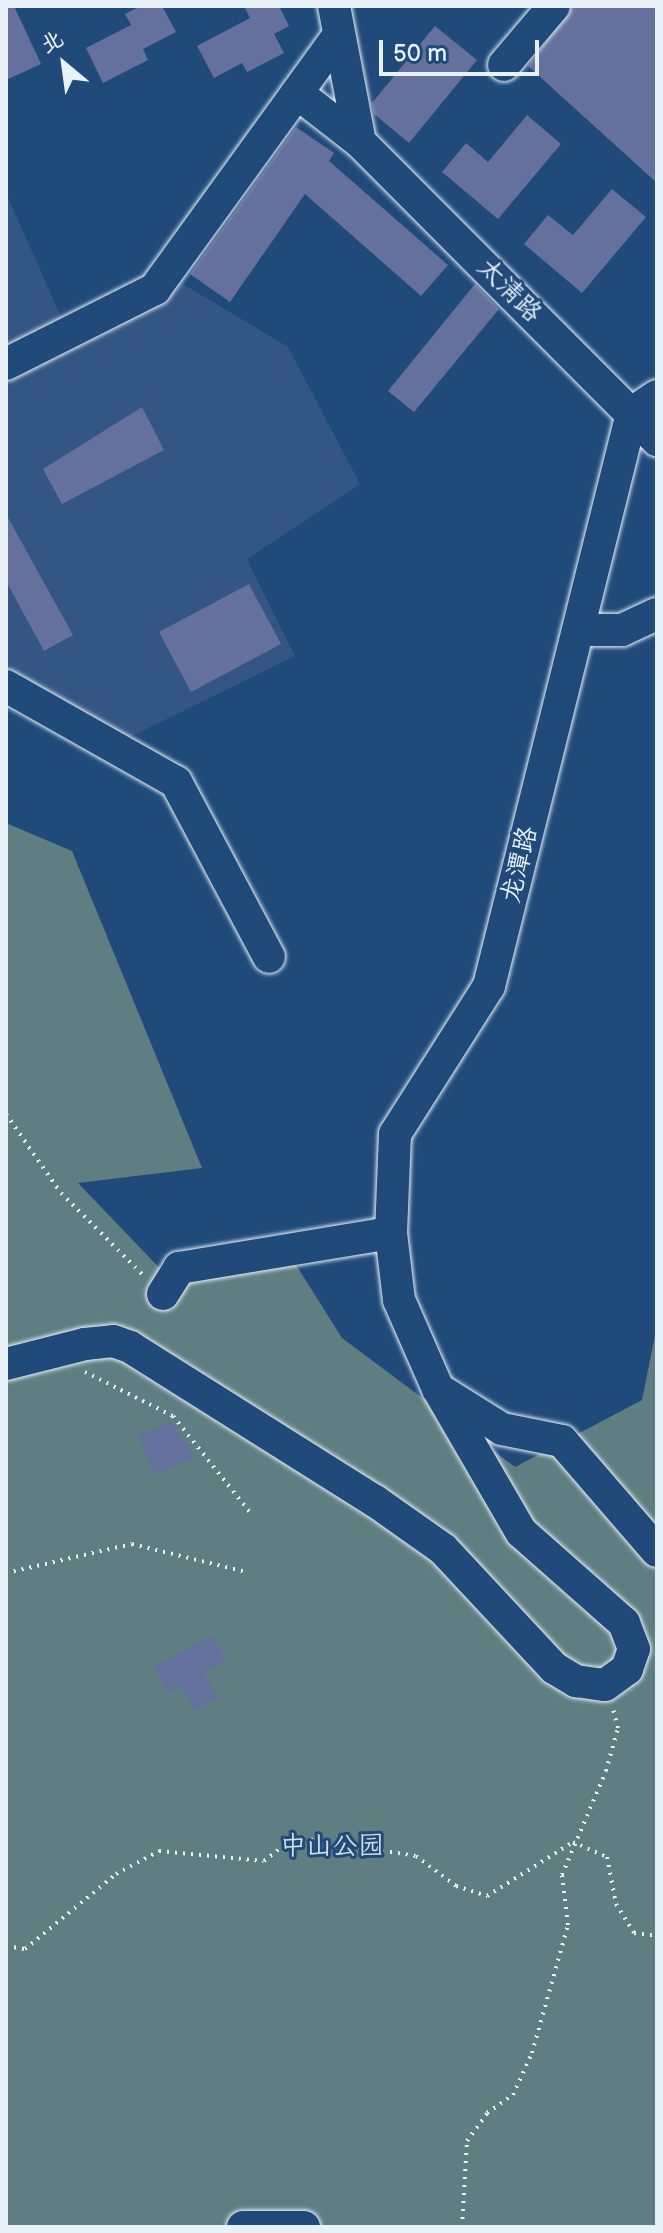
<!DOCTYPE html>
<html>
<head>
<meta charset="utf-8">
<style>
  body { margin:0 }
  #map { position:relative; width:663px; height:2233px; overflow:hidden; background:#1f4a7a; font-family:"Balsamiq Sans","LXGW WenKai TC",sans-serif }
  div>[style] { position:absolute }
  .built>* { inset:0; background:#345684 }
  .green>* { inset:0; background:#5e7e82 }
  .building>* { inset:0; background:#65719c }
  .path>* { height:4px; margin-top:-2px; transform-origin:0; background:repeating-linear-gradient(90deg,#e8f1f8 0 2px,transparent 0 8px) }
  .roads { filter:drop-shadow(0 0 2px #e8f1f8) drop-shadow(0 0 2px #e8f1f8) }
  .minor>* { height:32px; margin:-16px; padding:0 16px; transform-origin:16px; border-radius:16px; background:#1f4a7a }
  span { translate:-50% -50%; white-space:nowrap; text-align:center; line-height:1.15; -webkit-text-stroke:6px #1f4a7a; paint-order:stroke }
  .street-label { font-size:26px; color:#e8f1f8 }
  .park-label { font-size:26px; color:#d3e0e6 }
  .frame { position:absolute; inset:0; border:8px solid #e8f1f8; pointer-events:none }
  .north { position:absolute; left:24px; top:24px; width:80px; height:80px; -webkit-text-stroke:6px #1f4a7a; paint-order:stroke; rotate:331deg; font-size:22px; font-weight:700; line-height:32px; text-align:center; color:#e8f1f8 }
  .north::after { content:''; display:block; margin:auto; width:28px; height:36px; background:#e8f1f8; clip-path:polygon(50% 0,100% 100%,50% 72%,0 100%) }
  .scale { position:absolute; left:379px; top:40px; width:160px; height:36px; box-sizing:border-box; border:4px solid #e8f1f8; border-top:0; padding-left:10px; font-size:24px; line-height:28px; white-space:nowrap; color:#e8f1f8; -webkit-text-stroke:6px #1f4a7a; paint-order:stroke }
</style>
</head>
<body>
<div id="map">
  <div class="built">
    <div style="clip-path:polygon(6px 193px,66px 328px,168px 275px,288px 347px,360px 484px,247px 559px,295px 656px,128px 738px,6px 668px)"></div>
  </div>
  <div class="green">
    <div style="clip-path:polygon(6px 823px,72px 851px,202px 1168px,78px 1183px,171px 1280px,293px 1260px,342px 1338px,515px 1467px,642px 1400px,657px 1325px,657px 2227px,6px 2227px)"></div>
  </div>
  <div class="building">
    <div style="clip-path:polygon(6px 6px,14px 6px,41px 64px,6px 80px)"></div>
    <div style="clip-path:polygon(141px 6px,162px 6px,176px 32px,143px 49px,148px 60px,103px 83px,86px 48px,131px 25px,125px 14px)"></div>
    <div style="clip-path:polygon(244px 6px,279px 6px,289px 26px,274px 34px,284px 53px,247px 72px,242px 63px,214px 78px,197px 46px,250px 18px)"></div>
    <div style="clip-path:polygon(573px 6px,657px 6px,657px 183px,528px 66px)"></div>
    <div style="clip-path:polygon(435px 26px,477px 60px,409px 143px,374px 114px,372px 103px)"></div>
    <div style="clip-path:polygon(527px 115px,561px 144px,498px 219px,442px 172px,466px 143px,488px 162px)"></div>
    <div style="clip-path:polygon(296px 127px,334px 153px,329px 161px,448px 265px,421px 296px,305px 194px,230px 302px,190px 274px)"></div>
    <div style="clip-path:polygon(612px 189px,646px 217px,582px 293px,524px 244px,548px 215px,573px 235px)"></div>
    <div style="clip-path:polygon(475px 284px,499px 309px,414px 412px,388px 391px)"></div>
    <div style="clip-path:polygon(142px 407px,164px 450px,62px 504px,43px 469px)"></div>
    <div style="clip-path:polygon(6px 514px,73px 635px,44px 651px,6px 581px)"></div>
    <div style="clip-path:polygon(249px 584px,281px 644px,191px 692px,159px 632px)"></div>
    <div style="clip-path:polygon(171px 1422px,195px 1458px,153px 1474px,138px 1434px)"></div>
    <div style="clip-path:polygon(212px 1635px,226px 1660px,204px 1673px,218px 1698px,195px 1711px,181px 1685px,168px 1693px,154px 1667px)"></div>
  </div>
  <div class="path">
    <div style="left:6px;top:1114px;width:96px;rotate:55.2deg"></div>
    <div style="left:61px;top:1193px;width:117px;rotate:45deg"></div>
    <div style="left:85px;top:1372px;width:98px;rotate:26.6deg"></div>
    <div style="left:173px;top:1416px;width:127px;rotate:51.4deg"></div>
    <div style="left:6px;top:1573px;width:129px;rotate:-13deg"></div>
    <div style="left:132px;top:1544px;width:117px;rotate:13.8deg"></div>
    <div style="left:6px;top:1946px;width:19px;rotate:9deg"></div>
    <div style="left:25px;top:1949px;width:118px;rotate:-39.5deg"></div>
    <div style="left:116px;top:1874px;width:49px;rotate:-28.1deg"></div>
    <div style="left:159px;top:1851px;width:105px;rotate:5.4deg"></div>
    <div style="left:264px;top:1861px;width:39px;rotate:-38deg"></div>
    <div style="left:295px;top:1837px;width:122px;rotate:8.9deg"></div>
    <div style="left:416px;top:1856px;width:50px;rotate:36.9deg"></div>
    <div style="left:456px;top:1886px;width:33px;rotate:18deg"></div>
    <div style="left:487px;top:1896px;width:102px;rotate:-32.1deg"></div>
    <div style="left:573px;top:1842px;width:37px;rotate:24deg"></div>
    <div style="left:607px;top:1857px;width:48px;rotate:79.2deg"></div>
    <div style="left:616px;top:1904px;width:34px;rotate:58deg"></div>
    <div style="left:634px;top:1933px;width:23px;rotate:7deg"></div>
    <div style="left:462px;top:2227px;width:86px;rotate:-86.7deg"></div>
    <div style="left:467px;top:2141px;width:34px;rotate:-54deg"></div>
    <div style="left:487px;top:2113px;width:32px;rotate:-35deg"></div>
    <div style="left:513px;top:2095px;width:46px;rotate:-65.7deg"></div>
    <div style="left:532px;top:2053px;width:133px;rotate:-74.3deg"></div>
    <div style="left:568px;top:1925px;width:50px;rotate:-96.8deg"></div>
    <div style="left:562px;top:1875px;width:113px;rotate:-67.1deg"></div>
    <div style="left:606px;top:1771px;width:45px;rotate:-74.4deg"></div>
    <div style="left:618px;top:1728px;width:23px;rotate:-105deg"></div>
  </div>
  <div class="roads">
    <div class="minor">
      <div style="left:334px;top:6px;width:138px;rotate:79.2deg"></div>
      <div style="left:360px;top:142px;width:421px;rotate:45.1deg"></div>
      <div style="left:504px;top:65px;width:77px;rotate:-49.7deg"></div>
      <div style="left:297px;top:93px;width:80px;rotate:37.9deg"></div>
      <div style="left:6px;top:364px;width:167px;rotate:-26.7deg"></div>
      <div style="left:155px;top:289px;width:310px;rotate:-54.1deg"></div>
      <div style="left:657px;top:396px;width:30px;rotate:146deg"></div>
      <div style="left:632px;top:413px;width:591px;rotate:104.01deg"></div>
      <div style="left:489px;top:986px;width:175px;rotate:122.4deg"></div>
      <div style="left:395px;top:1134px;width:99px;rotate:92.3deg"></div>
      <div style="left:391px;top:1233px;width:67px;rotate:83.2deg"></div>
      <div style="left:399px;top:1300px;width:97px;rotate:66.3deg"></div>
      <div style="left:438px;top:1389px;width:75px;rotate:32deg"></div>
      <div style="left:502px;top:1429px;width:61px;rotate:11.3deg"></div>
      <div style="left:562px;top:1441px;width:145px;rotate:49.2deg"></div>
      <div style="left:578px;top:630px;width:44px"></div>
      <div style="left:622px;top:630px;width:38px;rotate:-25deg"></div>
      <div style="left:6px;top:686px;width:195px;rotate:29.5deg"></div>
      <div style="left:176px;top:782px;width:198px;rotate:62deg"></div>
      <div style="left:163px;top:1294px;width:31px;rotate:-58deg"></div>
      <div style="left:179px;top:1268px;width:215px;rotate:-9.4deg"></div>
      <div style="left:6px;top:1364px;width:81px;rotate:-14.2deg"></div>
      <div style="left:85px;top:1344px;width:28px;rotate:-6deg"></div>
      <div style="left:113px;top:1341px;width:18px;rotate:19deg"></div>
      <div style="left:130px;top:1347px;width:289px;rotate:32.2deg"></div>
      <div style="left:375px;top:1501px;width:83px;rotate:35.2deg"></div>
      <div style="left:443px;top:1549px;width:163px;rotate:47deg"></div>
      <div style="left:554px;top:1668px;width:26px;rotate:31deg"></div>
      <div style="left:576px;top:1681px;width:29px;rotate:8deg"></div>
      <div style="left:605px;top:1685px;width:27px;rotate:-36deg"></div>
      <div style="left:627px;top:1669px;width:21px;rotate:-71deg"></div>
      <div style="left:634px;top:1649px;width:28px;rotate:-111deg"></div>
      <div style="left:624px;top:1623px;width:137px;rotate:-138.5deg"></div>
      <div style="left:521px;top:1532px;width:162px;rotate:-120.1deg"></div>
      <div style="left:243px;top:2227px;width:61px"></div>
    </div>
  </div>
  <div class="street-label">
    <span style="left:509px;top:291px;rotate:45deg">太清路</span>
    <span style="left:520px;top:865px;rotate:-76deg">龙潭路</span>
  </div>
  <div class="park-label">
    <span style="left:332px;top:1847px">中山公园</span>
  </div>
  <div class="frame"></div>
  <div class="north">北</div>
  <div class="scale">50 m</div>
</div>
</body>
</html>
